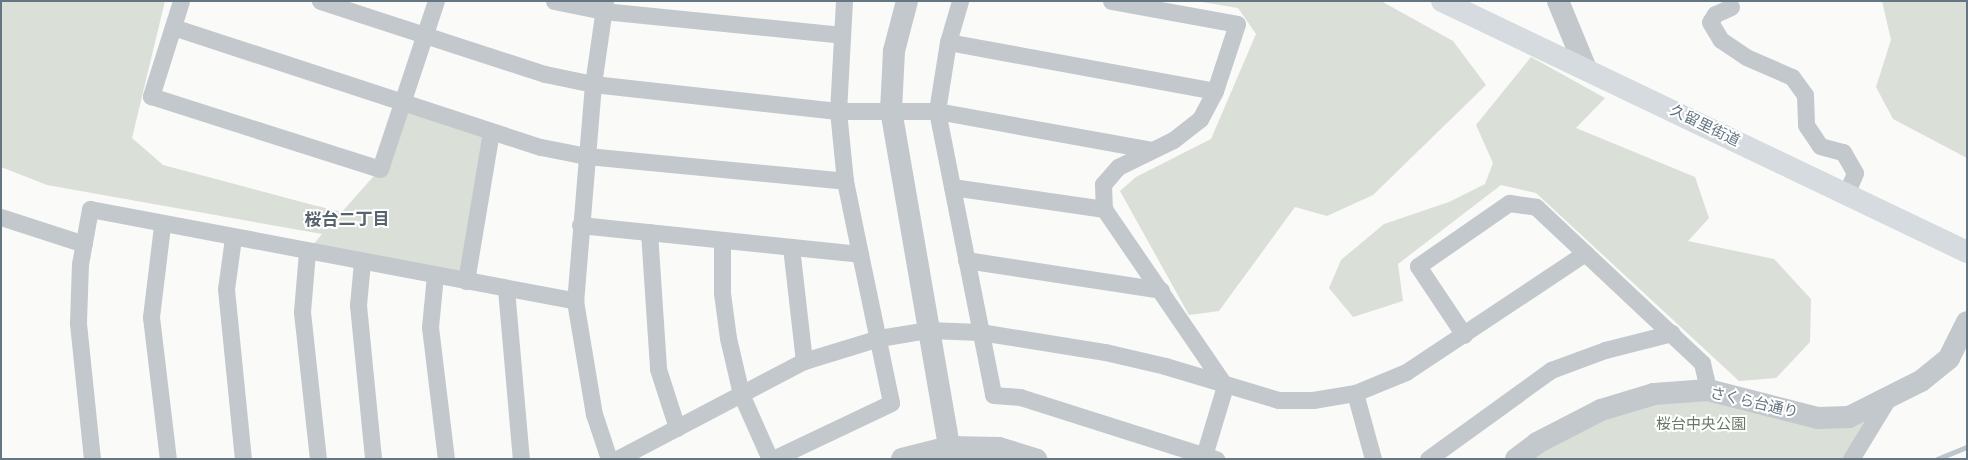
<!DOCTYPE html>
<html>
<head>
<meta charset="utf-8">
<style>
  body { margin:0 }
  #map { position:relative; width:1968px; height:460px; overflow:hidden; background:#fafaf8; font-family:Figtree,"Noto Sans JP",sans-serif }
  div>[style] { position:absolute }
  .green>* { inset:0; background:#dadfd7 }
  .stream>* { height:4.5px; margin:-2.25px; padding:0 2.25px; transform-origin:2.25px; border-radius:2.25px; background:#bbc7cb }
  .minor>* { height:17px; margin:-8.5px; padding:0 8.5px; transform-origin:8.5px; border-radius:8.5px; background:#c3c8cc }
  .tertiary>* { height:22px; margin:-11px; padding:0 11px; transform-origin:11px; border-radius:11px; background:#c3c8cc }
  .primary>* { height:22px; margin:-11px; padding:0 11px; transform-origin:11px; border-radius:11px; background:#d6dbdf }
  span { translate:-50% -50%; white-space:nowrap; text-align:center; line-height:1.15; -webkit-text-stroke:4px #fff; paint-order:stroke }
  .street-label { font-size:15px; color:#657683 }
  .park-label { font-size:15px; color:#687a64 }
  .quarter-label { font-size:17px; color:#57646e; font-weight:700 }
  .frame { position:absolute; inset:0; border:2px solid #657683; pointer-events:none }
</style>
</head>
<body>
<div id="map">
  <div class="green">
    <div style="clip-path:polygon(1px 1px,165px 1px,132px 138px,163px 165px,313px 205px,342px 212px,380px 169px,400px 102px,491px 132px,466px 281px,307px 252px,322px 234px,47px 185px,1px 167px)"></div>
    <div style="clip-path:polygon(1196px 1px,1381px 1px,1453px 41px,1486px 85px,1373px 195px,1327px 216px,1295px 207px,1219px 311px,1189px 315px,1120px 191px,1136px 177px,1211px 139px,1256px 34px,1238px 8px)"></div>
    <div style="clip-path:polygon(1882px 1px,1967px 1px,1967px 158px,1893px 119px,1876px 87px,1891px 40px)"></div>
    <div style="clip-path:polygon(1531px 57px,1605px 98px,1576px 128px,1695px 177px,1709px 218px,1688px 241px,1774px 259px,1811px 299px,1810px 342px,1776px 378px,1739px 381px,1536px 193px,1501px 185px,1398px 264px,1403px 301px,1353px 317px,1329px 288px,1341px 260px,1384px 224px,1449px 202px,1485px 184px,1493px 163px,1476px 125px)"></div>
    <div style="clip-path:polygon(1708px 390px,1818px 418px,1887px 400px,1851px 459px,1516px 459px,1601px 410px)"></div>
  </div>
  <div class="stream">
    <div style="left:1937px;top:459px;width:32px;rotate:-22deg"></div>
  </div>
  <div class="minor">
    <div style="left:181px;top:1px;width:100px;rotate:107.5deg"></div>
    <div style="left:151px;top:96px;width:240px;rotate:17.7deg"></div>
    <div style="left:380px;top:169px;width:177px;rotate:-71.6deg"></div>
    <div style="left:320px;top:1px;width:237px;rotate:18deg"></div>
    <div style="left:545px;top:74px;width:49px;rotate:11.8deg"></div>
    <div style="left:593px;top:84px;width:246px;rotate:6.3deg"></div>
    <div style="left:838px;top:111px;width:99px"></div>
    <div style="left:937px;top:111px;width:218px;rotate:10.3deg"></div>
    <div style="left:554px;top:1px;width:50px;rotate:11.5deg"></div>
    <div style="left:603px;top:11px;width:240px;rotate:5.7deg"></div>
    <div style="left:605px;top:1px;width:84px;rotate:98.2deg"></div>
    <div style="left:593px;top:84px;width:218px;rotate:94.7deg"></div>
    <div style="left:575px;top:301px;width:115px;rotate:80.5deg"></div>
    <div style="left:594px;top:414px;width:47px;rotate:71.6deg"></div>
    <div style="left:844px;top:1px;width:110px;rotate:93.1deg"></div>
    <div style="left:838px;top:111px;width:70px;rotate:84.3deg"></div>
    <div style="left:845px;top:181px;width:75px;rotate:78.4deg"></div>
    <div style="left:960px;top:1px;width:43px;rotate:106.3deg"></div>
    <div style="left:948px;top:42px;width:70px;rotate:99.1deg"></div>
    <div style="left:937px;top:111px;width:289px;rotate:78.8deg"></div>
    <div style="left:993px;top:395px;width:27px;rotate:4deg"></div>
    <div style="left:1020px;top:397px;width:206px;rotate:17.6deg"></div>
    <div style="left:1111px;top:1px;width:128px;rotate:10.3deg"></div>
    <div style="left:1237px;top:24px;width:71px;rotate:108.2deg"></div>
    <div style="left:1215px;top:91px;width:32px;rotate:118deg"></div>
    <div style="left:1200px;top:119px;width:34px;rotate:142deg"></div>
    <div style="left:1173px;top:140px;width:61px;rotate:153.9deg"></div>
    <div style="left:1118px;top:167px;width:23px;rotate:131deg"></div>
    <div style="left:1103px;top:184px;width:25px;rotate:88deg"></div>
    <div style="left:1104px;top:209px;width:214px;rotate:55.6deg"></div>
    <div style="left:1225px;top:386px;width:76px;rotate:106.8deg"></div>
    <div style="left:1731px;top:7px;width:17px;rotate:156deg"></div>
    <div style="left:1715px;top:14px;width:9px;rotate:122deg"></div>
    <div style="left:1710px;top:22px;width:21px;rotate:59deg"></div>
    <div style="left:1721px;top:40px;width:30px;rotate:34deg"></div>
    <div style="left:1746px;top:57px;width:50px;rotate:23.5deg"></div>
    <div style="left:1792px;top:77px;width:22px;rotate:54deg"></div>
    <div style="left:1805px;top:95px;width:30px;rotate:88deg"></div>
    <div style="left:1806px;top:125px;width:25px;rotate:56deg"></div>
    <div style="left:1820px;top:146px;width:24px;rotate:15deg"></div>
    <div style="left:1843px;top:152px;width:24px;rotate:60deg"></div>
    <div style="left:1855px;top:173px;width:23px;rotate:113deg"></div>
    <div style="left:173px;top:27px;width:387px;rotate:18.1deg"></div>
    <div style="left:541px;top:147px;width:47px;rotate:11.1deg"></div>
    <div style="left:587px;top:156px;width:259px;rotate:5.5deg"></div>
    <div style="left:948px;top:42px;width:271px;rotate:10.4deg"></div>
    <div style="left:952px;top:187px;width:154px;rotate:8.2deg"></div>
    <div style="left:1px;top:217px;width:87px;rotate:18deg"></div>
    <div style="left:580px;top:225px;width:281px;rotate:5.9deg"></div>
    <div style="left:860px;top:254px;width:152px;rotate:78.2deg"></div>
    <div style="left:891px;top:403px;width:131px;rotate:154.6deg"></div>
    <div style="left:162px;top:226px;width:92px;rotate:96.9deg"></div>
    <div style="left:151px;top:317px;width:143px;rotate:83.2deg"></div>
    <div style="left:649px;top:232px;width:137px;rotate:86.2deg"></div>
    <div style="left:658px;top:369px;width:62px;rotate:72.1deg"></div>
    <div style="left:233px;top:238px;width:51px;rotate:97.8deg"></div>
    <div style="left:226px;top:289px;width:171px;rotate:84.3deg"></div>
    <div style="left:722px;top:240px;width:53px;rotate:90deg"></div>
    <div style="left:722px;top:293px;width:45px;rotate:82.4deg"></div>
    <div style="left:728px;top:338px;width:57px;rotate:76.9deg"></div>
    <div style="left:741px;top:394px;width:71px;rotate:66deg"></div>
    <div style="left:791px;top:247px;width:115px;rotate:83.5deg"></div>
    <div style="left:307px;top:252px;width:60px;rotate:94.8deg"></div>
    <div style="left:302px;top:312px;width:148px;rotate:83.8deg"></div>
    <div style="left:966px;top:260px;width:197px;rotate:8.7deg"></div>
    <div style="left:362px;top:262px;width:43px;rotate:95.3deg"></div>
    <div style="left:358px;top:305px;width:155px;rotate:84.4deg"></div>
    <div style="left:435px;top:275px;width:52px;rotate:95.5deg"></div>
    <div style="left:430px;top:327px;width:133px;rotate:83.1deg"></div>
    <div style="left:466px;top:281px;width:151px;rotate:-80.5deg"></div>
    <div style="left:506px;top:289px;width:171px;rotate:85deg"></div>
    <div style="left:1464px;top:335px;width:83px;rotate:-123.7deg"></div>
    <div style="left:1418px;top:266px;width:111px;rotate:-34.7deg"></div>
    <div style="left:1509px;top:203px;width:27px;rotate:8deg"></div>
    <div style="left:1536px;top:207px;width:228px;rotate:43.2deg"></div>
    <div style="left:1702px;top:363px;width:28px;rotate:77deg"></div>
    <div style="left:1355px;top:393px;width:68px;rotate:74.7deg"></div>
    <div style="left:92px;top:459px;width:137px;rotate:-95.9deg"></div>
    <div style="left:78px;top:323px;width:59px;rotate:-88.1deg"></div>
    <div style="left:80px;top:264px;width:56px;rotate:-79.7deg"></div>
    <div style="left:90px;top:209px;width:494px;rotate:10.7deg"></div>
    <div style="left:617px;top:459px;width:211px;rotate:-27.7deg"></div>
    <div style="left:804px;top:361px;width:78px;rotate:-17deg"></div>
    <div style="left:879px;top:338px;width:50px;rotate:-9.3deg"></div>
    <div style="left:928px;top:330px;width:52px;rotate:2.2deg"></div>
    <div style="left:980px;top:332px;width:127px;rotate:9.1deg"></div>
    <div style="left:1105px;top:352px;width:62px;rotate:13.1deg"></div>
    <div style="left:1165px;top:366px;width:118px;rotate:16.7deg"></div>
    <div style="left:1278px;top:400px;width:35px"></div>
    <div style="left:1313px;top:400px;width:43px;rotate:-9.5deg"></div>
    <div style="left:1355px;top:393px;width:55px;rotate:-22.4deg"></div>
    <div style="left:1406px;top:372px;width:215px;rotate:-33.6deg"></div>
    <div style="left:1428px;top:459px;width:152px;rotate:-35.9deg"></div>
    <div style="left:1551px;top:370px;width:58px;rotate:-20.3deg"></div>
    <div style="left:1605px;top:350px;width:69px;rotate:-14.2deg"></div>
    <div style="left:1851px;top:459px;width:69px;rotate:-58.6deg"></div>
  </div>
  <div class="tertiary">
    <div style="left:907px;top:1px;width:52px;rotate:104.6deg"></div>
    <div style="left:894px;top:51px;width:59px;rotate:92.9deg"></div>
    <div style="left:891px;top:110px;width:342px;rotate:80.2deg"></div>
    <div style="left:1558px;top:1px;width:74px;rotate:67.6deg"></div>
    <div style="left:902px;top:459px;width:49px;rotate:-14.3deg"></div>
    <div style="left:949px;top:447px;width:50px;rotate:1.1deg"></div>
    <div style="left:999px;top:448px;width:39px;rotate:17deg"></div>
    <div style="left:1516px;top:459px;width:26px;rotate:-37deg"></div>
    <div style="left:1537px;top:443px;width:72px;rotate:-27.3deg"></div>
    <div style="left:1601px;top:410px;width:55px;rotate:-16.8deg"></div>
    <div style="left:1654px;top:394px;width:54px;rotate:-4.2deg"></div>
    <div style="left:1708px;top:390px;width:114px;rotate:14.3deg"></div>
    <div style="left:1818px;top:418px;width:31px;rotate:-2deg"></div>
    <div style="left:1849px;top:417px;width:80px;rotate:-26.6deg"></div>
    <div style="left:1921px;top:381px;width:36px;rotate:-39deg"></div>
    <div style="left:1949px;top:358px;width:40px;rotate:-63.4deg"></div>
  </div>
  <div class="primary">
    <div style="left:1442px;top:1px;width:582px;rotate:25.55deg"></div>
  </div>
  <div class="street-label">
    <span style="left:1705px;top:126px;rotate:26deg">久留里街道</span>
    <span style="left:1754px;top:403px;rotate:13deg">さくら台通り</span>
  </div>
  <div class="park-label">
    <span style="left:1701px;top:425px">桜台中央公園</span>
  </div>
  <div class="quarter-label">
    <span style="left:347px;top:220px">桜台二丁目</span>
  </div>
  <div class="frame"></div>
</div>
</body>
</html>
